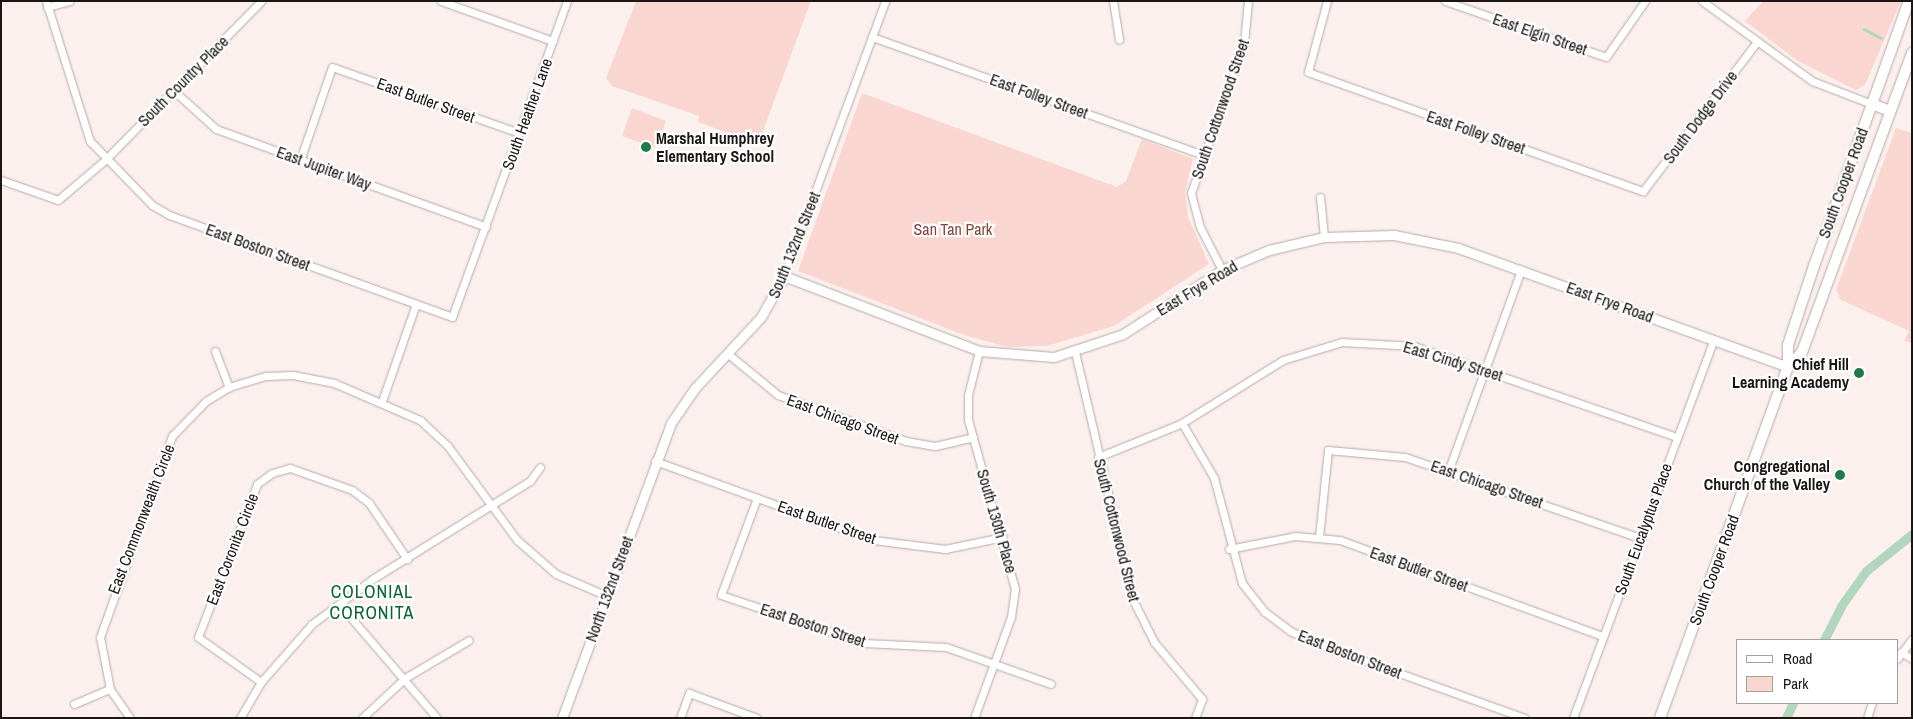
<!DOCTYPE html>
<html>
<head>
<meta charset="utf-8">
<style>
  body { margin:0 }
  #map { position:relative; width:1913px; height:719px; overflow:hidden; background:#fcf0ef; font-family:"Archivo Narrow",sans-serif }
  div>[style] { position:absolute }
  .green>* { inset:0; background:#fad6d1 }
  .stream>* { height:2.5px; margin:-1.25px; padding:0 1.25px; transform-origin:1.25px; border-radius:1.25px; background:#b1d5bd }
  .canal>* { height:9px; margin:-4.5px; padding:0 4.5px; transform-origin:4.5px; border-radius:4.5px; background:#b1d5bd }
  .roads { filter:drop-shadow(0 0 1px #b5aaa8) drop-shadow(0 0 1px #b5aaa8) }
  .minor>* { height:7px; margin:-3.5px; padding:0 3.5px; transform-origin:3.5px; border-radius:3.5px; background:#fff }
  .tertiary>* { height:9px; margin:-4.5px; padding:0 4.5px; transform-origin:4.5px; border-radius:4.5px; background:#fff }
  .secondary>* { height:10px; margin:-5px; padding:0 5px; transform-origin:5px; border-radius:5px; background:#fff }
  .dots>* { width:14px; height:14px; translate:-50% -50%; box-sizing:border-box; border:2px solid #fff; border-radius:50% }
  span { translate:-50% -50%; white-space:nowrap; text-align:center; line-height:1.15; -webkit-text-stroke:4.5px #fff; paint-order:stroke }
  .street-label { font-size:16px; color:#1a1615 }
  .poi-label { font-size:16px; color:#1a1615; font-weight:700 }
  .left { translate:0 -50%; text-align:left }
  .right { translate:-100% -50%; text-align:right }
  .park-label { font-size:16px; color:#7f453f }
  .neighbourhood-label { font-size:18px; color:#0d6138; letter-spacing:1px }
  .frame { position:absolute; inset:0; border:2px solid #1a1615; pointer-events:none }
  .legend { position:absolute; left:1736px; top:639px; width:162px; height:65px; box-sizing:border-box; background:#fff; border:1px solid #a3a2a1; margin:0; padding:6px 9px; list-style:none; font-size:15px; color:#1a1615 }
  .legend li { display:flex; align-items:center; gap:10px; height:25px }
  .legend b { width:25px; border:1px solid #a3a2a1 }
</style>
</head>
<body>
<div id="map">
  <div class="green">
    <div style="clip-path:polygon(636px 1px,811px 1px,760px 139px,752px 142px,698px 122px,699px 116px,612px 86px,606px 78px)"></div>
    <div style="clip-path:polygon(1763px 1px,1901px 1px,1865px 85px,1856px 90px,1798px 61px,1745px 21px)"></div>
    <div style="clip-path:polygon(862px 93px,1117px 187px,1126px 181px,1142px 139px,1193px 159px,1185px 192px,1188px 217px,1209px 264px,1114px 326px,1047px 346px,1008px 347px,964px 335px,798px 271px)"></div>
    <div style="clip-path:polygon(632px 108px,666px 121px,656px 148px,622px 136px)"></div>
    <div style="clip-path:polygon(1896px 128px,1912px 133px,1912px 343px,1904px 341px,1909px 331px,1841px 300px,1836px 290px)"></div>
  </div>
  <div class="stream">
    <div style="left:1864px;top:29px;width:19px;rotate:28deg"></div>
  </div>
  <div class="canal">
    <div style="left:1824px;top:640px;width:38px;rotate:-63deg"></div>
    <div style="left:1841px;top:606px;width:43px;rotate:-54.5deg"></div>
    <div style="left:1866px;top:571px;width:59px;rotate:-38.8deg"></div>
    <div style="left:1786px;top:718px;width:17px;rotate:-65deg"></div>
  </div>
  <div class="roads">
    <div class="minor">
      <div style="left:46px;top:1px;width:147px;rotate:72.6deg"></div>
      <div style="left:90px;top:141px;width:89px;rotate:45.9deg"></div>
      <div style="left:152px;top:205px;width:20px;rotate:30deg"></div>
      <div style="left:169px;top:215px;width:301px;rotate:19.8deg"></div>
      <div style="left:452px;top:317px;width:336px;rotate:-70deg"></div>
      <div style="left:441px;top:1px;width:119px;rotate:19.7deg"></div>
      <div style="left:1113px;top:1px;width:39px;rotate:81deg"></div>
      <div style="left:1327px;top:1px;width:73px;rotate:105deg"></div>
      <div style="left:1308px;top:72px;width:356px;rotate:19.6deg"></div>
      <div style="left:1643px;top:191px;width:186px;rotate:-52.6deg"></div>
      <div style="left:1445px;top:1px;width:170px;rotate:19.2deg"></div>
      <div style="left:1606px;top:57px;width:68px;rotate:-55.1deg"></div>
      <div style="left:1702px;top:1px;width:136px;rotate:36deg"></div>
      <div style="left:1812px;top:81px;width:64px;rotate:21deg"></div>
      <div style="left:47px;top:7px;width:23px;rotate:-15deg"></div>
      <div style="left:872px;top:37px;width:355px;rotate:19.6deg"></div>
      <div style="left:173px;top:90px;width:58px;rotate:42.2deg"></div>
      <div style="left:216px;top:129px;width:287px;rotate:19.9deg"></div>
      <div style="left:300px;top:160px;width:98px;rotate:-71deg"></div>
      <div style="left:332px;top:67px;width:198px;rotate:19.4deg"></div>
      <div style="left:1px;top:180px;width:60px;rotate:19.3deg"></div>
      <div style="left:58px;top:200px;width:62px;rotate:-40.4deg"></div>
      <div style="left:105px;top:160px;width:223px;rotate:-45.5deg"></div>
      <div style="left:1320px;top:197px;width:40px;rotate:84.3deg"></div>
      <div style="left:1222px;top:270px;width:48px;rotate:-117.1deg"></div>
      <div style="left:1200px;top:227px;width:35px;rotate:-105deg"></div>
      <div style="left:1191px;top:193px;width:159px;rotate:-70.5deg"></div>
      <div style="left:1244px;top:43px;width:42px;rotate:-84.6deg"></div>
      <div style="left:784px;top:276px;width:293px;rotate:-69.8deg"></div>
      <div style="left:215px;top:351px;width:39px;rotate:69deg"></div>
      <div style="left:1075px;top:352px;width:255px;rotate:76.8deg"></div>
      <div style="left:1133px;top:600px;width:47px;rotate:63.4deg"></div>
      <div style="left:1154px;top:642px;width:75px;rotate:49.9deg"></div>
      <div style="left:1202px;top:699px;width:20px;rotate:110deg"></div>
      <div style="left:727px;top:353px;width:66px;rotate:39.5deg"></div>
      <div style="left:778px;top:395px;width:136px;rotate:19.8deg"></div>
      <div style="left:906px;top:441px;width:29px;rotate:10deg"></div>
      <div style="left:935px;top:446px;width:39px;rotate:-13deg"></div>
      <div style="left:382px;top:401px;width:103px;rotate:-70.7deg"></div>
      <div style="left:1182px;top:423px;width:64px;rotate:59.8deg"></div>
      <div style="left:1214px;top:478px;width:109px;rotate:75.1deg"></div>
      <div style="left:1242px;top:583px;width:37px;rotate:52deg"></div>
      <div style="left:1265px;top:612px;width:31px;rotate:37deg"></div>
      <div style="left:1290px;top:631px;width:43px;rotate:23.6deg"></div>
      <div style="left:1329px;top:648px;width:208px;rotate:19.7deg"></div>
      <div style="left:1098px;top:457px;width:91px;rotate:-22deg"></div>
      <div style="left:1182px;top:423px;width:119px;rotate:-32deg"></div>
      <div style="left:1283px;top:360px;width:62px;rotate:-17deg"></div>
      <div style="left:1342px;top:342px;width:72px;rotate:3.2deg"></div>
      <div style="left:1414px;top:346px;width:278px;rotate:19.1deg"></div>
      <div style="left:655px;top:461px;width:232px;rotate:19.9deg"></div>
      <div style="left:873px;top:540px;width:73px;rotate:7.1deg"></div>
      <div style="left:945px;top:549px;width:59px;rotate:-11.7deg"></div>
      <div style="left:1449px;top:469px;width:212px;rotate:-70.1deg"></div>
      <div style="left:757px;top:498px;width:103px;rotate:110.4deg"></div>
      <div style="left:721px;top:595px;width:151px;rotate:18.6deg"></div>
      <div style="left:864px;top:643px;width:82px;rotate:2.8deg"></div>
      <div style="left:946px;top:647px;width:111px;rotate:19.4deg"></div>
      <div style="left:1319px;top:537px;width:87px;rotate:-84.1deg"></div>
      <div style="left:1328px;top:450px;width:77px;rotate:5.2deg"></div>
      <div style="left:1405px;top:457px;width:249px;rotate:19deg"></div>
      <div style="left:1229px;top:549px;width:67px;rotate:-11.1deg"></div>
      <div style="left:1295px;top:536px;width:45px;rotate:5.1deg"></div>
      <div style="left:1340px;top:540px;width:280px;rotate:20.1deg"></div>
      <div style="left:340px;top:605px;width:149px;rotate:49.4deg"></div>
      <div style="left:1901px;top:652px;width:13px;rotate:32deg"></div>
      <div style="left:1897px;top:659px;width:25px;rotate:-53deg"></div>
      <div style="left:261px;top:682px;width:77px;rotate:-144.5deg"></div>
      <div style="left:198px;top:637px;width:164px;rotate:-68.9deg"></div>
      <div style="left:257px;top:484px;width:19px;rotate:-36deg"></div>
      <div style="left:272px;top:473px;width:19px;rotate:-16deg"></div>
      <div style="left:290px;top:468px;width:66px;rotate:19.5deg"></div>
      <div style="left:352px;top:490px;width:21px;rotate:37deg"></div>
      <div style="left:369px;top:503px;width:68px;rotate:55.8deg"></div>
      <div style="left:74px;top:704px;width:39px;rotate:-23deg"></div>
      <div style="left:130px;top:718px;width:35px;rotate:-125deg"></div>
      <div style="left:110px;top:689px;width:53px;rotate:-100.9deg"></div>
      <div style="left:100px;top:637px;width:214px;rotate:-70.3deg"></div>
      <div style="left:172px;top:436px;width:49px;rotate:-45.8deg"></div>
      <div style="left:206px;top:401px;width:27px;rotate:-31deg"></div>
      <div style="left:229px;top:387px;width:39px;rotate:-17deg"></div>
      <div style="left:266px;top:376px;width:27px;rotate:-2deg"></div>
      <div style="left:293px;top:375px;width:42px;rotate:11deg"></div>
      <div style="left:334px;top:383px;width:94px;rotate:23.3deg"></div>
      <div style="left:420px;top:420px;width:37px;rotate:43deg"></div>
      <div style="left:447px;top:445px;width:118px;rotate:53.6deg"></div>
      <div style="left:517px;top:540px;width:52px;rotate:41.1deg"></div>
      <div style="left:556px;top:574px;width:56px;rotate:23.3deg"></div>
      <div style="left:240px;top:718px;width:42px;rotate:-59.7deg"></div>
      <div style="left:261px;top:682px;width:77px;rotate:-48.7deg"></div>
      <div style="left:312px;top:624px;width:77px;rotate:-36.6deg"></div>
      <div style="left:374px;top:578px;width:184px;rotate:-31.9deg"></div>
      <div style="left:530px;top:481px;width:17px;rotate:-54deg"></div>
      <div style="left:362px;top:718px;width:59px;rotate:-42.9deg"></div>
      <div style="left:405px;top:678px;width:74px;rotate:-30.7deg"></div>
      <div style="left:680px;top:718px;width:27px;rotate:-70deg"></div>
      <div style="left:689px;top:693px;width:72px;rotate:20.2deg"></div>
      <div style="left:974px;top:718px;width:108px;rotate:-69.9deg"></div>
      <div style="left:1011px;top:617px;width:28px;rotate:-82deg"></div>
      <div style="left:1015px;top:589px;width:176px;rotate:-105.5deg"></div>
      <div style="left:968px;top:419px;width:24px;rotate:-90deg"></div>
      <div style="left:968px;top:395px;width:45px;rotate:-76deg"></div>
      <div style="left:1573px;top:718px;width:404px;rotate:-69.6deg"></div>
      <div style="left:1867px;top:718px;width:16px;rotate:-72deg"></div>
    </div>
    <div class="tertiary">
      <div style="left:562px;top:718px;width:314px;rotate:-69.7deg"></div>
      <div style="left:671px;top:423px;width:42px;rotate:-55.6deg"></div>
      <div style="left:695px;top:388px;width:97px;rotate:-47.1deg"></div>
      <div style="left:761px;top:317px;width:47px;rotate:-60.7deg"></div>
      <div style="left:784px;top:276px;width:209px;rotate:21deg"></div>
      <div style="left:979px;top:351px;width:75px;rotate:4.6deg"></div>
      <div style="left:1054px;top:357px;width:73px;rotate:-18.4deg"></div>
      <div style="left:1123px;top:334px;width:118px;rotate:-32.9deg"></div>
      <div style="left:1222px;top:270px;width:51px;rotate:-23.1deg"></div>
      <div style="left:1269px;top:250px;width:57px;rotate:-13.3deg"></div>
      <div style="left:1324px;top:237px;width:70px;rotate:-1.6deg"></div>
      <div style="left:1394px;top:235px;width:65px;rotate:11.5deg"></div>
      <div style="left:1458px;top:248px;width:351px;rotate:19.8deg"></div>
    </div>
    <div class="secondary">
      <div style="left:1872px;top:104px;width:19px;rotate:21deg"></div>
      <div style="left:1788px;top:367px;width:21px;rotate:-47deg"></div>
      <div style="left:1802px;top:352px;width:319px;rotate:-69.8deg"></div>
      <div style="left:1660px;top:718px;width:374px;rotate:-70deg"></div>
      <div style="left:1788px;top:367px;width:22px;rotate:-90deg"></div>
      <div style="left:1788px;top:345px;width:83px;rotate:-71.8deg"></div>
      <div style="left:1814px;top:266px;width:282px;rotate:-70.3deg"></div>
    </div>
  </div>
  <div class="dots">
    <div style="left:646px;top:147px;background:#24794c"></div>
    <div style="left:1859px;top:373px;background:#24794c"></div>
    <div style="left:1840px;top:475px;background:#24794c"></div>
  </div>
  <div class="street-label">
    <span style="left:1540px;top:34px;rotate:19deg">East Elgin Street</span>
    <span style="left:183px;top:81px;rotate:-45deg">South Country Place</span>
    <span style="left:1039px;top:96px;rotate:20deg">East Folley Street</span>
    <span style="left:426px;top:100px;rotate:20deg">East Butler Street</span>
    <span style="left:1220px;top:109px;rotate:-71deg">South Cottonwood Street</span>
    <span style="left:527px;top:114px;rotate:-70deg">South Heather Lane</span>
    <span style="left:1700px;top:117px;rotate:-53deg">South Dodge Drive</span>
    <span style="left:1476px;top:132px;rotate:19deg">East Folley Street</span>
    <span style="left:324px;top:168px;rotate:20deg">East Jupiter Way</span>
    <span style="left:1843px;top:183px;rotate:-70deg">South Cooper Road</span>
    <span style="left:794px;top:245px;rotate:-68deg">South 132nd Street</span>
    <span style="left:258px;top:247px;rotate:20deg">East Boston Street</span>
    <span style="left:1197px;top:288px;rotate:-31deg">East Frye Road</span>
    <span style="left:1610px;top:302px;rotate:20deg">East Frye Road</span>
    <span style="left:1453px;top:361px;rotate:17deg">East Cindy Street</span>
    <span style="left:843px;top:419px;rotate:20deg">East Chicago Street</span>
    <span style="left:1487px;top:484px;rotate:19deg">East Chicago Street</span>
    <span style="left:141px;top:519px;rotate:-69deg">East Commonwealth Circle</span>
    <span style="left:997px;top:521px;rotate:74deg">South 130th Place</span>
    <span style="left:827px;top:522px;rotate:19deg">East Butler Street</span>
    <span style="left:1643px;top:529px;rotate:-70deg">South Eucalyptus Place</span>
    <span style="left:1117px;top:530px;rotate:76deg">South Cottonwood Street</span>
    <span style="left:232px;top:549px;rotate:-69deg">East Coronita Circle</span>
    <span style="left:1419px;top:569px;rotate:20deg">East Butler Street</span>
    <span style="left:1714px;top:570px;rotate:-70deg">South Cooper Road</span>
    <span style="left:609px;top:589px;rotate:-70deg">North 132nd Street</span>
    <span style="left:813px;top:625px;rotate:18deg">East Boston Street</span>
    <span style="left:1350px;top:654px;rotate:21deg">East Boston Street</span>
  </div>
  <div class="poi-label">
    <span class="left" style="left:656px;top:147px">Marshal Humphrey<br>Elementary School</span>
    <span class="right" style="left:1849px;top:373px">Chief Hill<br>Learning Academy</span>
    <span class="right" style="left:1830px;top:475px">Congregational<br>Church of the Valley</span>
  </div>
  <div class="park-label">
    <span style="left:953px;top:229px">San Tan Park</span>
  </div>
  <div class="neighbourhood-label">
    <span style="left:372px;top:603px">COLONIAL<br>CORONITA</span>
  </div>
  <div class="frame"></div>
  <ul class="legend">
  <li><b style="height:6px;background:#fff"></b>Road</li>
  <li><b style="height:14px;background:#fad6d1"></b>Park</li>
  </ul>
</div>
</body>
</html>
